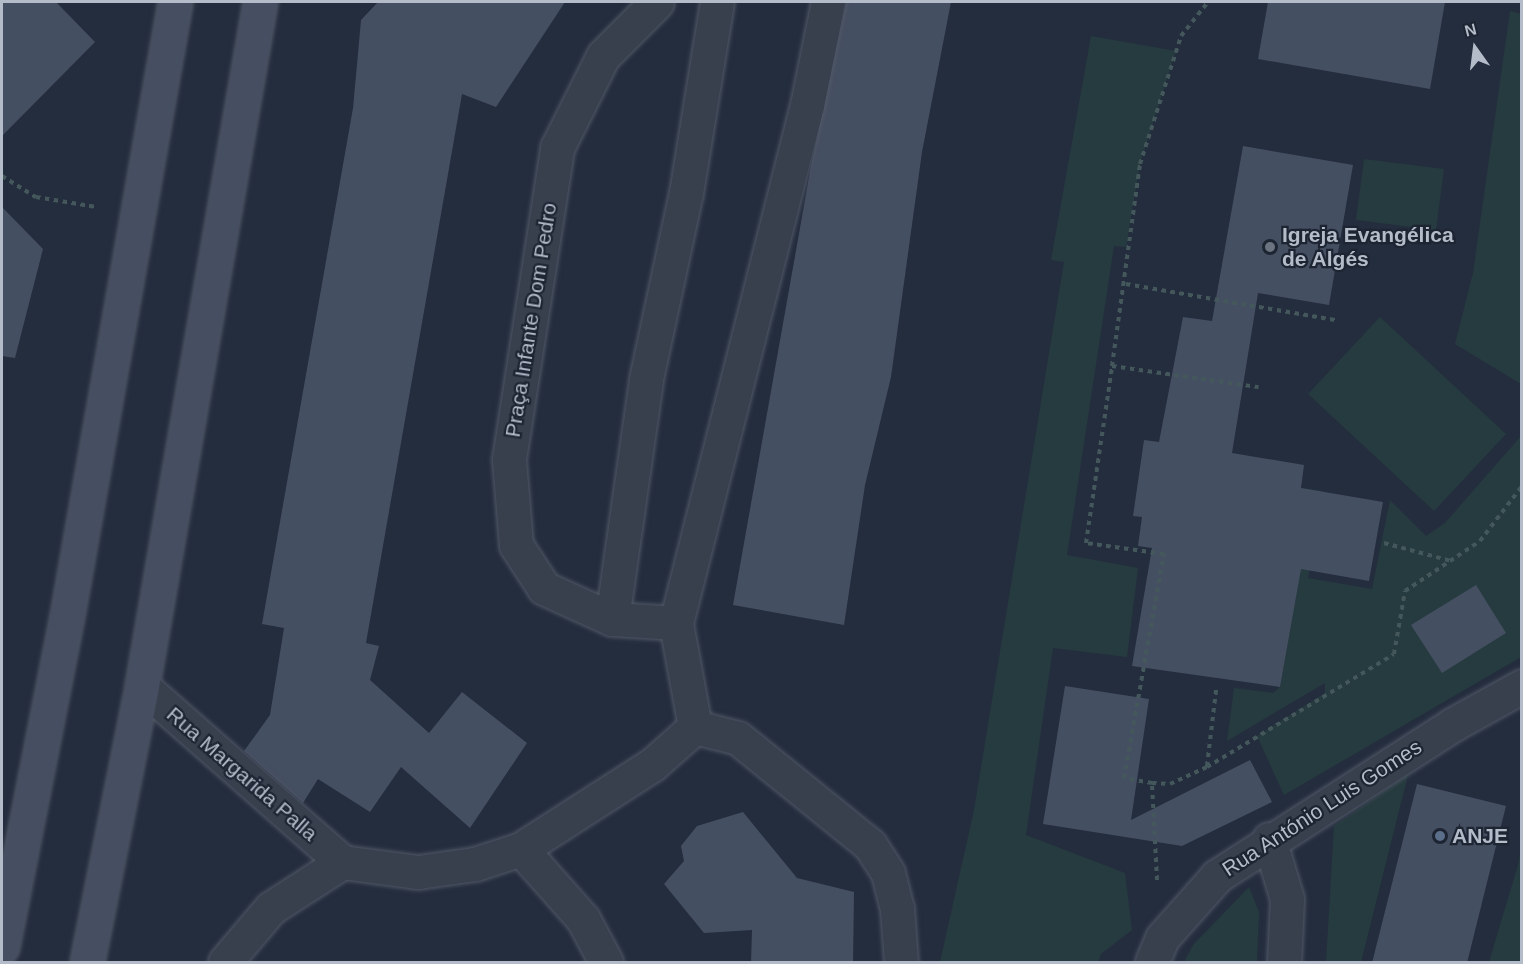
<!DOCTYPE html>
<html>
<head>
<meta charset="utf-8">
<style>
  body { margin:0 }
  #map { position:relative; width:1523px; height:964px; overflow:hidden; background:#242d3e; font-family:Arial,sans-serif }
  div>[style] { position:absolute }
  .green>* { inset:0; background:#263b3f }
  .building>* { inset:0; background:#454f62 }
  .path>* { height:4px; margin-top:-2px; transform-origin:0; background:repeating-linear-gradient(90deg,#44585c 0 4.5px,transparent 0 9px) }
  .roads { filter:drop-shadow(0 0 2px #505866) drop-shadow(0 0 2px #505866) }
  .street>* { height:33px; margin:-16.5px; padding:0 16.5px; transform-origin:16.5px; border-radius:16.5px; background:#38404e }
  .secondary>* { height:33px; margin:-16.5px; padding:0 16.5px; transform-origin:16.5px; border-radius:16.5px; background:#464e61 }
  .dots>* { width:16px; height:16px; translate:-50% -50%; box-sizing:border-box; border:3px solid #1d2533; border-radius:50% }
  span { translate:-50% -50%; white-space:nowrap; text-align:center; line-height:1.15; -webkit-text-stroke:4.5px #1d2533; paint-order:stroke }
  .poi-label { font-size:21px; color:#b4bbc9; font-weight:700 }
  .left { translate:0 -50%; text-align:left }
  .street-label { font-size:21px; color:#b4bbc9 }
  .frame { position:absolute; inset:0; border:3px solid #b4bbc9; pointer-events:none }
  .north { position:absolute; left:1445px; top:18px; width:60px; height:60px; -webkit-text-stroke:4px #1d2533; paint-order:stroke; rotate:346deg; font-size:16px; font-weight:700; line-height:24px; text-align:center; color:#b4bbc9 }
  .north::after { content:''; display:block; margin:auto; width:21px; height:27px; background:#b4bbc9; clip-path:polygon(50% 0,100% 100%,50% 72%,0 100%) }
</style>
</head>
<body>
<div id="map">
  <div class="green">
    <div style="clip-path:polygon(1510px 11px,1522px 14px,1521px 384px,1455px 344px,1473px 273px)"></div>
    <div style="clip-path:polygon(1091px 36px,1176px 51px,1140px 164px,1126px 247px,1114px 246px,1067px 555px,1138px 568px,1127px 657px,1053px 648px,1026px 835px,1125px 873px,1132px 930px,1101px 954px,1098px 962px,940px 962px,974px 810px,1064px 262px,1051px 260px)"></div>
    <div style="clip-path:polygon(1364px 159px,1444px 169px,1436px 230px,1356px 220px)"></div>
    <div style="clip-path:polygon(1380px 317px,1506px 434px,1434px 511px,1308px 394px)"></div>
    <div style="clip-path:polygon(1521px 436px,1521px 657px,1284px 795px,1257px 736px,1325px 693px,1325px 683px,1227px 741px,1234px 688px,1273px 693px,1280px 687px,1297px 590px,1301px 488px,1322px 491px,1308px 578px,1372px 589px,1390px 500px,1426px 536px,1445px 523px)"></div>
    <div style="clip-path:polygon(1408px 775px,1361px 962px,1326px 962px,1334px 826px)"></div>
    <div style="clip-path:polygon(1521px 849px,1521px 962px,1489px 962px,1518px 865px)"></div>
    <div style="clip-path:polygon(1249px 887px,1259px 912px,1257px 962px,1184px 962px,1193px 945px)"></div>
  </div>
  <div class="building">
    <div style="clip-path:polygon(2px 2px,56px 2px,95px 42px,2px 136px)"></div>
    <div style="clip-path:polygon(378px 2px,565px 2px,496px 107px,462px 94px,366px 643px,379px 646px,370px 680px,429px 733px,462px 692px,527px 743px,470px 828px,401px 767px,370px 812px,318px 779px,303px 803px,244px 751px,270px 715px,284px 628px,262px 624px,353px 108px,361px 20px)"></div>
    <div style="clip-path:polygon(846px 2px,951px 2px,922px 152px,891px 377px,865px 485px,844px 625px,733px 605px,811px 166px)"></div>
    <div style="clip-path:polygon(1268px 2px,1445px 2px,1430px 89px,1258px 59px)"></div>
    <div style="clip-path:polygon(1243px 146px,1353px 165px,1329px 305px,1258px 293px,1232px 453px,1304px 465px,1301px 488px,1383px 502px,1369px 581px,1301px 569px,1280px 687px,1132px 666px,1152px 548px,1138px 546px,1142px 517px,1133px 516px,1144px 440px,1159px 442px,1183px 317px,1212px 321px)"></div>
    <div style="clip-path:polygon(2px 207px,43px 249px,15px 358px,2px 356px)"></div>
    <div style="clip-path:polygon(1476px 585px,1506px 633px,1442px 673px,1411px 625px)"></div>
    <div style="clip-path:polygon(1065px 686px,1149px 699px,1131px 820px,1250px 760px,1272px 802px,1182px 846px,1043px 824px)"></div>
    <div style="clip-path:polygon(1417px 784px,1506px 806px,1467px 963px,1372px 963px)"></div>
    <div style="clip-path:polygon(743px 812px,797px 878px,854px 892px,853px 963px,751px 963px,752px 930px,704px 933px,664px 884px,684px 861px,681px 846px,697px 826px)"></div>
  </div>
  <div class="path">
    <div style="left:2px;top:176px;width:40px;rotate:32deg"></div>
    <div style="left:36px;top:197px;width:61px;rotate:9.5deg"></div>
    <div style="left:1126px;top:284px;width:212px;rotate:9.8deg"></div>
    <div style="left:1112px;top:366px;width:204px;rotate:-82.1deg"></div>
    <div style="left:1140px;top:164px;width:134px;rotate:-72.2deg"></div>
    <div style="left:1181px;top:36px;width:43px;rotate:-51.5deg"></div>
    <div style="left:1384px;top:543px;width:69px;rotate:15deg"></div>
    <div style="left:1207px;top:766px;width:77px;rotate:-83.2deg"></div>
    <div style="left:1152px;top:783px;width:28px;rotate:-170deg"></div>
    <div style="left:1124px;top:778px;width:228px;rotate:-79.9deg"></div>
    <div style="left:1164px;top:554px;width:79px;rotate:-172deg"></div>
    <div style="left:1086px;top:543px;width:179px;rotate:-81.6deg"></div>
    <div style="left:1112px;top:366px;width:148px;rotate:8.2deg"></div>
    <div style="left:1157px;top:880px;width:97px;rotate:-93deg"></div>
    <div style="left:1152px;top:783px;width:18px;rotate:3deg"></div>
    <div style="left:1170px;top:784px;width:41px;rotate:-24.7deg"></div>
    <div style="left:1207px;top:767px;width:218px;rotate:-31.1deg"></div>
    <div style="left:1394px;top:654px;width:64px;rotate:-80.1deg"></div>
    <div style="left:1405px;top:591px;width:90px;rotate:-33.7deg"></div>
    <div style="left:1480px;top:541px;width:69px;rotate:-52.6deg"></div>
  </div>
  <div class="roads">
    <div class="street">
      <div style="left:612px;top:619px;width:75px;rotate:-155.5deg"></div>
      <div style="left:544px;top:588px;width:51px;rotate:-123.1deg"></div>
      <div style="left:516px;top:545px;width:86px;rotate:-94.7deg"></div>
      <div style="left:509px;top:459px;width:315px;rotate:-81.2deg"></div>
      <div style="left:557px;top:148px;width:103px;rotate:-63.4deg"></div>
      <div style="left:603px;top:56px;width:76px;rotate:-45deg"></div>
      <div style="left:676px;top:623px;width:64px;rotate:-176.4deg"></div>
      <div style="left:612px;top:619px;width:242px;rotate:-81.9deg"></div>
      <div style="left:646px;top:379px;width:190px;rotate:-77.9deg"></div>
      <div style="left:686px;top:193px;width:193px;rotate:-80.8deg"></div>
      <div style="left:142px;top:686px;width:266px;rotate:41.3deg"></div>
      <div style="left:342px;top:862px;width:77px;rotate:7.5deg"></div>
      <div style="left:418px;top:872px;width:58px;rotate:-8deg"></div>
      <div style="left:475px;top:864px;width:48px;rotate:-18.1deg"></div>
      <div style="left:521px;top:849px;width:94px;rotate:48.5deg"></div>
      <div style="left:583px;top:919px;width:49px;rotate:61.9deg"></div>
      <div style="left:695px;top:727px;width:44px;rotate:14.3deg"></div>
      <div style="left:738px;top:738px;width:170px;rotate:39deg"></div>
      <div style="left:870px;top:845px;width:33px;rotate:57deg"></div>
      <div style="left:888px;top:873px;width:36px;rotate:76deg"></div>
      <div style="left:897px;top:908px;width:54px;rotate:85.8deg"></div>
      <div style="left:1269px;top:839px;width:63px;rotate:73.3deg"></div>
      <div style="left:1287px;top:899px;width:63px;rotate:92.7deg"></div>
      <div style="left:521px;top:849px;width:156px;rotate:-32.7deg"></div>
      <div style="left:652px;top:765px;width:57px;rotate:-41.5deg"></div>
      <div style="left:695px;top:727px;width:106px;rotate:-100.4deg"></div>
      <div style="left:676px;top:623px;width:534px;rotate:-75.81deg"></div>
      <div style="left:807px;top:105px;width:105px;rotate:-78.5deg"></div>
      <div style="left:225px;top:962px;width:71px;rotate:-49.6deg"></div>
      <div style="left:271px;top:908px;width:85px;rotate:-32.9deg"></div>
      <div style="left:1152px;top:962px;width:26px;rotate:-67deg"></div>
      <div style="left:1162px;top:938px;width:83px;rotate:-48.4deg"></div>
      <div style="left:1217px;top:876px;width:279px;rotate:-32.7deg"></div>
      <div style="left:1452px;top:725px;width:80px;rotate:-29.1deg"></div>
    </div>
    <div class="secondary">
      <div style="left:2px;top:947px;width:337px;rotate:-78.9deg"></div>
      <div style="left:67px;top:616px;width:623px;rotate:-80.02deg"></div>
      <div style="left:87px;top:962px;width:281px;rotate:-78.7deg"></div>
      <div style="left:142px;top:686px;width:694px;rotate:-80.21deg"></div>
    </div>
  </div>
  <div class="dots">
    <div style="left:1270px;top:247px;background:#6b7280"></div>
    <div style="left:1440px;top:836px;background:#5c6f8a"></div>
  </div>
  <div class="poi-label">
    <span class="left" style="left:1282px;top:247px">Igreja Evangélica<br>de Algés</span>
    <span class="left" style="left:1452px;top:836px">ANJE</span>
  </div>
  <div class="street-label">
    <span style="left:531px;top:320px;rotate:-81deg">Praça Infante Dom Pedro</span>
    <span style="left:242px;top:774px;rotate:41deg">Rua Margarida Palla</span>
    <span style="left:1322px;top:808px;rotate:-33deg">Rua António Luis Gomes</span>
  </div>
  <div class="frame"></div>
  <div class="north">N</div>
</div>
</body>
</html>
